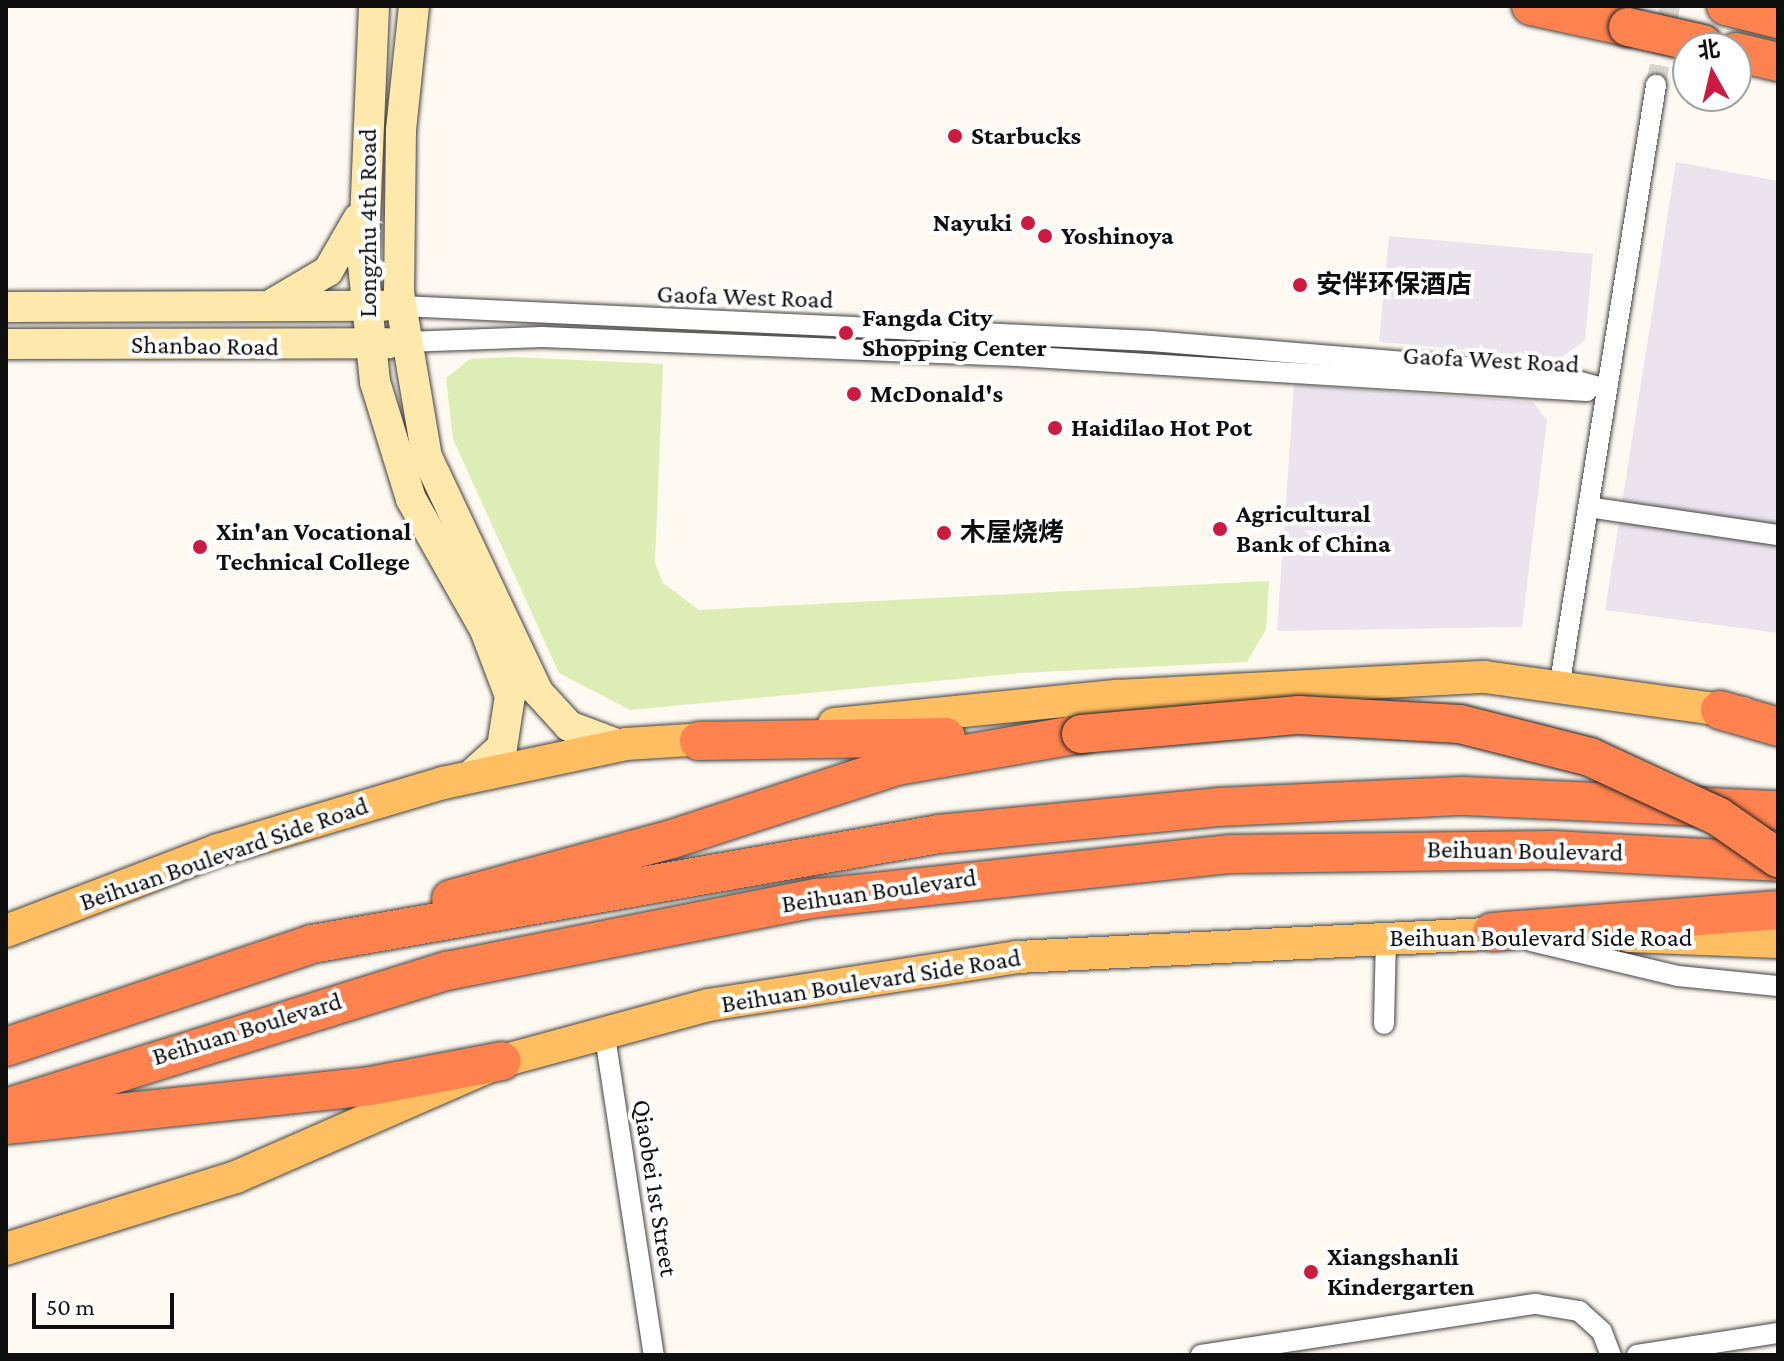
<!DOCTYPE html>
<html>
<head>
<meta charset="utf-8">
<style>
  body { margin:0 }
  #map { position:relative; width:1784px; height:1361px; overflow:hidden; background:#fffaf1; font-family:"Crimson Pro","Noto Sans SC",serif }
  div>[style] { position:absolute }
  .industrial>* { inset:0; background:#ebe3ee }
  .green>* { inset:0; background:#dcedb6 }
  .street-tunnel>* { height:20px; margin-top:-10px; transform-origin:0; background:repeating-linear-gradient(90deg,#dbd7cf 0 20px,transparent 0 30px) }
  .roads { filter:drop-shadow(0 0 2px #424242) drop-shadow(0 0 2px #424242) }
  .street>* { height:20px; margin:-10px; padding:0 10px; transform-origin:10px; border-radius:10px; background:#fff }
  .secondary>* { height:30px; margin:-15px; padding:0 15px; transform-origin:15px; border-radius:15px; background:#ffe8ac }
  .primary>* { height:32px; margin:-16px; padding:0 16px; transform-origin:16px; border-radius:16px; background:#ffbe61 }
  .highway>* { height:38px; margin:-19px; padding:0 19px; transform-origin:19px; border-radius:19px; background:#ff824f }
  .bridges { filter:drop-shadow(0 0 2px #202020) drop-shadow(0 0 2px #202020) }
  .highway-bridge>* { height:38px; margin:-19px; padding:0 19px; transform-origin:19px; border-radius:19px; background:#ff824f }
  .dots>* { width:22px; height:22px; translate:-50% -50%; box-sizing:border-box; border:4px solid #fff; border-radius:50% }
  span { translate:-50% -50%; white-space:nowrap; text-align:center; line-height:1.15; -webkit-text-stroke:8px #fff; paint-order:stroke }
  .poi-label { font-size:26px; color:#0f0f0f; font-weight:700 }
  .left { translate:0 -50%; text-align:left }
  .right { translate:-100% -50%; text-align:right }
  .street-label { font-size:26px; color:#0f0f0f }
  .frame { position:absolute; inset:0; border:8px solid #0f0f0f; pointer-events:none }
  .north { position:absolute; left:1672px; top:32px; width:80px; height:80px; box-sizing:border-box; background:#fff; border:2px solid #9f9f9f; border-radius:50%; rotate:352deg; font-size:22px; font-weight:700; line-height:32px; text-align:center; color:#0f0f0f }
  .north::after { content:''; display:block; margin:auto; width:28px; height:36px; background:#cb1b40; clip-path:polygon(50% 0,100% 100%,50% 72%,0 100%) }
  .scale { position:absolute; left:32px; top:1293px; width:142px; height:36px; box-sizing:border-box; border:4px solid #0f0f0f; border-top:0; padding-left:10px; font-size:24px; line-height:28px; white-space:nowrap; color:#0f0f0f; -webkit-text-stroke:6px #fff; paint-order:stroke }
</style>
</head>
<body>
<div id="map">
  <div class="industrial">
    <div style="clip-path:polygon(1676px 162px,1778px 181px,1778px 633px,1605px 610px)"></div>
    <div style="clip-path:polygon(1389px 236px,1593px 254px,1585px 340px,1561px 358px,1379px 342px)"></div>
    <div style="clip-path:polygon(1294px 384px,1533px 402px,1547px 420px,1522px 627px,1277px 631px)"></div>
  </div>
  <div class="green">
    <div style="clip-path:polygon(514px 357px,663px 364px,655px 563px,663px 583px,699px 610px,1269px 581px,1266px 629px,1247px 662px,1021px 673px,630px 710px,559px 673px,453px 439px,446px 378px,470px 359px)"></div>
  </div>
  <div class="street-tunnel">
    <div style="left:1656px;top:85px;width:80px;rotate:-80deg"></div>
  </div>
  <div class="roads">
    <div class="street">
      <div style="left:401px;top:306px;width:751px;rotate:2.67deg"></div>
      <div style="left:1151px;top:341px;width:399px;rotate:4.7deg"></div>
      <div style="left:1549px;top:374px;width:60px;rotate:14.5deg"></div>
      <div style="left:405px;top:342px;width:137px;rotate:-2.1deg"></div>
      <div style="left:542px;top:337px;width:475px;rotate:2.3deg"></div>
      <div style="left:1017px;top:356px;width:571px;rotate:3.51deg"></div>
      <div style="left:1588px;top:507px;width:192px;rotate:8.4deg"></div>
      <div style="left:1560px;top:682px;width:605px;rotate:-80.86deg"></div>
      <div style="left:1531px;top:941px;width:151px;rotate:13.4deg"></div>
      <div style="left:1678px;top:976px;width:100px;rotate:5.7deg"></div>
      <div style="left:1384px;top:1024px;width:87px;rotate:-88.7deg"></div>
      <div style="left:604px;top:1030px;width:329px;rotate:81.3deg"></div>
      <div style="left:1201px;top:1355px;width:339px;rotate:-8.7deg"></div>
      <div style="left:1536px;top:1304px;width:44px;rotate:9.2deg"></div>
      <div style="left:1579px;top:1311px;width:31px;rotate:42deg"></div>
      <div style="left:1602px;top:1332px;width:25px;rotate:69deg"></div>
      <div style="left:1637px;top:1355px;width:143px;rotate:-8.9deg"></div>
    </div>
    <div class="secondary">
      <div style="left:374px;top:6px;width:258px;rotate:92.4deg"></div>
      <div style="left:363px;top:264px;width:119px;rotate:84.2deg"></div>
      <div style="left:375px;top:382px;width:122px;rotate:72.9deg"></div>
      <div style="left:411px;top:499px;width:150px;rotate:60.5deg"></div>
      <div style="left:485px;top:630px;width:71px;rotate:69.3deg"></div>
      <div style="left:510px;top:696px;width:52px;rotate:98.9deg"></div>
      <div style="left:502px;top:747px;width:43px;rotate:137.8deg"></div>
      <div style="left:414px;top:6px;width:125px;rotate:96deg"></div>
      <div style="left:401px;top:130px;width:162px;rotate:90.7deg"></div>
      <div style="left:399px;top:292px;width:167px;rotate:80.4deg"></div>
      <div style="left:427px;top:457px;width:260px;rotate:64.7deg"></div>
      <div style="left:538px;top:692px;width:46px;rotate:47.6deg"></div>
      <div style="left:569px;top:726px;width:53px;rotate:20.8deg"></div>
      <div style="left:274px;top:303px;width:63px;rotate:-30.7deg"></div>
      <div style="left:328px;top:271px;width:60px;rotate:-60deg"></div>
      <div style="left:6px;top:307px;width:378px;rotate:-0.2deg"></div>
      <div style="left:6px;top:344px;width:382px;rotate:-0.1deg"></div>
    </div>
    <div class="primary">
      <div style="left:834px;top:724px;width:284px;rotate:-5.7deg"></div>
      <div style="left:1117px;top:696px;width:368px;rotate:-3deg"></div>
      <div style="left:1485px;top:677px;width:260px;rotate:7.9deg"></div>
      <div style="left:6px;top:931px;width:227px;rotate:-20.9deg"></div>
      <div style="left:218px;top:850px;width:235px;rotate:-16.6deg"></div>
      <div style="left:443px;top:783px;width:187px;rotate:-12deg"></div>
      <div style="left:626px;top:744px;width:95px;rotate:-3.6deg"></div>
      <div style="left:1629px;top:936px;width:149px;rotate:2.3deg"></div>
      <div style="left:6px;top:1249px;width:241px;rotate:-17.4deg"></div>
      <div style="left:236px;top:1177px;width:290px;rotate:-23.6deg"></div>
      <div style="left:502px;top:1061px;width:213px;rotate:-15.2deg"></div>
      <div style="left:708px;top:1005px;width:313px;rotate:-8.8deg"></div>
      <div style="left:1017px;top:957px;width:499px;rotate:-2.8deg"></div>
    </div>
    <div class="highway">
      <div style="left:1531px;top:6px;width:99px;rotate:12.2deg"></div>
      <div style="left:1726px;top:6px;width:54px;rotate:14deg"></div>
      <div style="left:1736px;top:52px;width:43px;rotate:13.4deg"></div>
      <div style="left:1720px;top:710px;width:60px;rotate:16.3deg"></div>
      <div style="left:699px;top:741px;width:247px;rotate:-0.9deg"></div>
      <div style="left:451px;top:899px;width:229px;rotate:-15.2deg"></div>
      <div style="left:672px;top:839px;width:237px;rotate:-18deg"></div>
      <div style="left:897px;top:766px;width:187px;rotate:-9.9deg"></div>
      <div style="left:1492px;top:932px;width:287px;rotate:-4.4deg"></div>
      <div style="left:6px;top:1047px;width:323px;rotate:-18.6deg"></div>
      <div style="left:312px;top:944px;width:637px;rotate:-9.95deg"></div>
      <div style="left:939px;top:834px;width:280px;rotate:-5.5deg"></div>
      <div style="left:1218px;top:807px;width:246px;rotate:-2.6deg"></div>
      <div style="left:1464px;top:796px;width:314px;rotate:2.6deg"></div>
      <div style="left:6px;top:1108px;width:462px;rotate:-17.3deg"></div>
      <div style="left:447px;top:971px;width:377px;rotate:-11.2deg"></div>
      <div style="left:817px;top:898px;width:416px;rotate:-6.1deg"></div>
      <div style="left:1231px;top:854px;width:321px;rotate:-0.7deg"></div>
      <div style="left:1552px;top:850px;width:226px;rotate:3deg"></div>
      <div style="left:6px;top:1125px;width:366px;rotate:-6.1deg"></div>
      <div style="left:370px;top:1086px;width:134px;rotate:-10.7deg"></div>
    </div>
  </div>
  <div class="bridges">
    <div class="highway-bridge">
      <div style="left:1628px;top:27px;width:77px;rotate:12.8deg"></div>
      <div style="left:1081px;top:734px;width:219px;rotate:-5deg"></div>
      <div style="left:1299px;top:715px;width:161px;rotate:3.2deg"></div>
      <div style="left:1460px;top:724px;width:134px;rotate:14.2deg"></div>
      <div style="left:1590px;top:757px;width:142px;rotate:24.9deg"></div>
      <div style="left:1719px;top:817px;width:72px;rotate:34.8deg"></div>
    </div>
  </div>
  <div class="dots">
    <div style="left:955px;top:136px;background:#cb1b40"></div>
    <div style="left:1028px;top:223px;background:#cb1b40"></div>
    <div style="left:1045px;top:236px;background:#cb1b40"></div>
    <div style="left:1300px;top:285px;background:#cb1b40"></div>
    <div style="left:846px;top:333px;background:#cb1b40"></div>
    <div style="left:854px;top:394px;background:#cb1b40"></div>
    <div style="left:1055px;top:428px;background:#cb1b40"></div>
    <div style="left:1220px;top:529px;background:#cb1b40"></div>
    <div style="left:944px;top:533px;background:#cb1b40"></div>
    <div style="left:200px;top:547px;background:#cb1b40"></div>
    <div style="left:1311px;top:1272px;background:#cb1b40"></div>
  </div>
  <div class="poi-label">
    <span class="left" style="left:971px;top:136px">Starbucks</span>
    <span class="right" style="left:1012px;top:223px">Nayuki</span>
    <span class="left" style="left:1061px;top:236px">Yoshinoya</span>
    <span class="left" style="left:1316px;top:285px">安伴环保酒店</span>
    <span class="left" style="left:862px;top:333px">Fangda City<br>Shopping Center</span>
    <span class="left" style="left:870px;top:394px">McDonald's</span>
    <span class="left" style="left:1071px;top:428px">Haidilao Hot Pot</span>
    <span class="left" style="left:1236px;top:529px">Agricultural<br>Bank of China</span>
    <span class="left" style="left:216px;top:547px">Xin'an Vocational<br>Technical College</span>
    <span class="left" style="left:960px;top:533px">木屋烧烤</span>
    <span class="left" style="left:1327px;top:1272px">Xiangshanli<br>Kindergarten</span>
  </div>
  <div class="street-label">
    <span style="left:368px;top:223px;rotate:-90deg">Longzhu 4th Road</span>
    <span style="left:745px;top:297px;rotate:2deg">Gaofa West Road</span>
    <span style="left:205px;top:346px;rotate:1deg">Shanbao Road</span>
    <span style="left:1491px;top:360px;rotate:3deg">Gaofa West Road</span>
    <span style="left:1525px;top:851px;rotate:1deg">Beihuan Boulevard</span>
    <span style="left:224px;top:854px;rotate:-19deg">Beihuan Boulevard Side Road</span>
    <span style="left:879px;top:891px;rotate:-8deg">Beihuan Boulevard</span>
    <span style="left:1541px;top:938px">Beihuan Boulevard Side Road</span>
    <span style="left:871px;top:981px;rotate:-9deg">Beihuan Boulevard Side Road</span>
    <span style="left:247px;top:1029px;rotate:-17deg">Beihuan Boulevard</span>
    <span style="left:655px;top:1188px;rotate:81deg">Qiaobei 1st Street</span>
  </div>
  <div class="frame"></div>
  <div class="north">北</div>
  <div class="scale">50 m</div>
</div>
</body>
</html>
